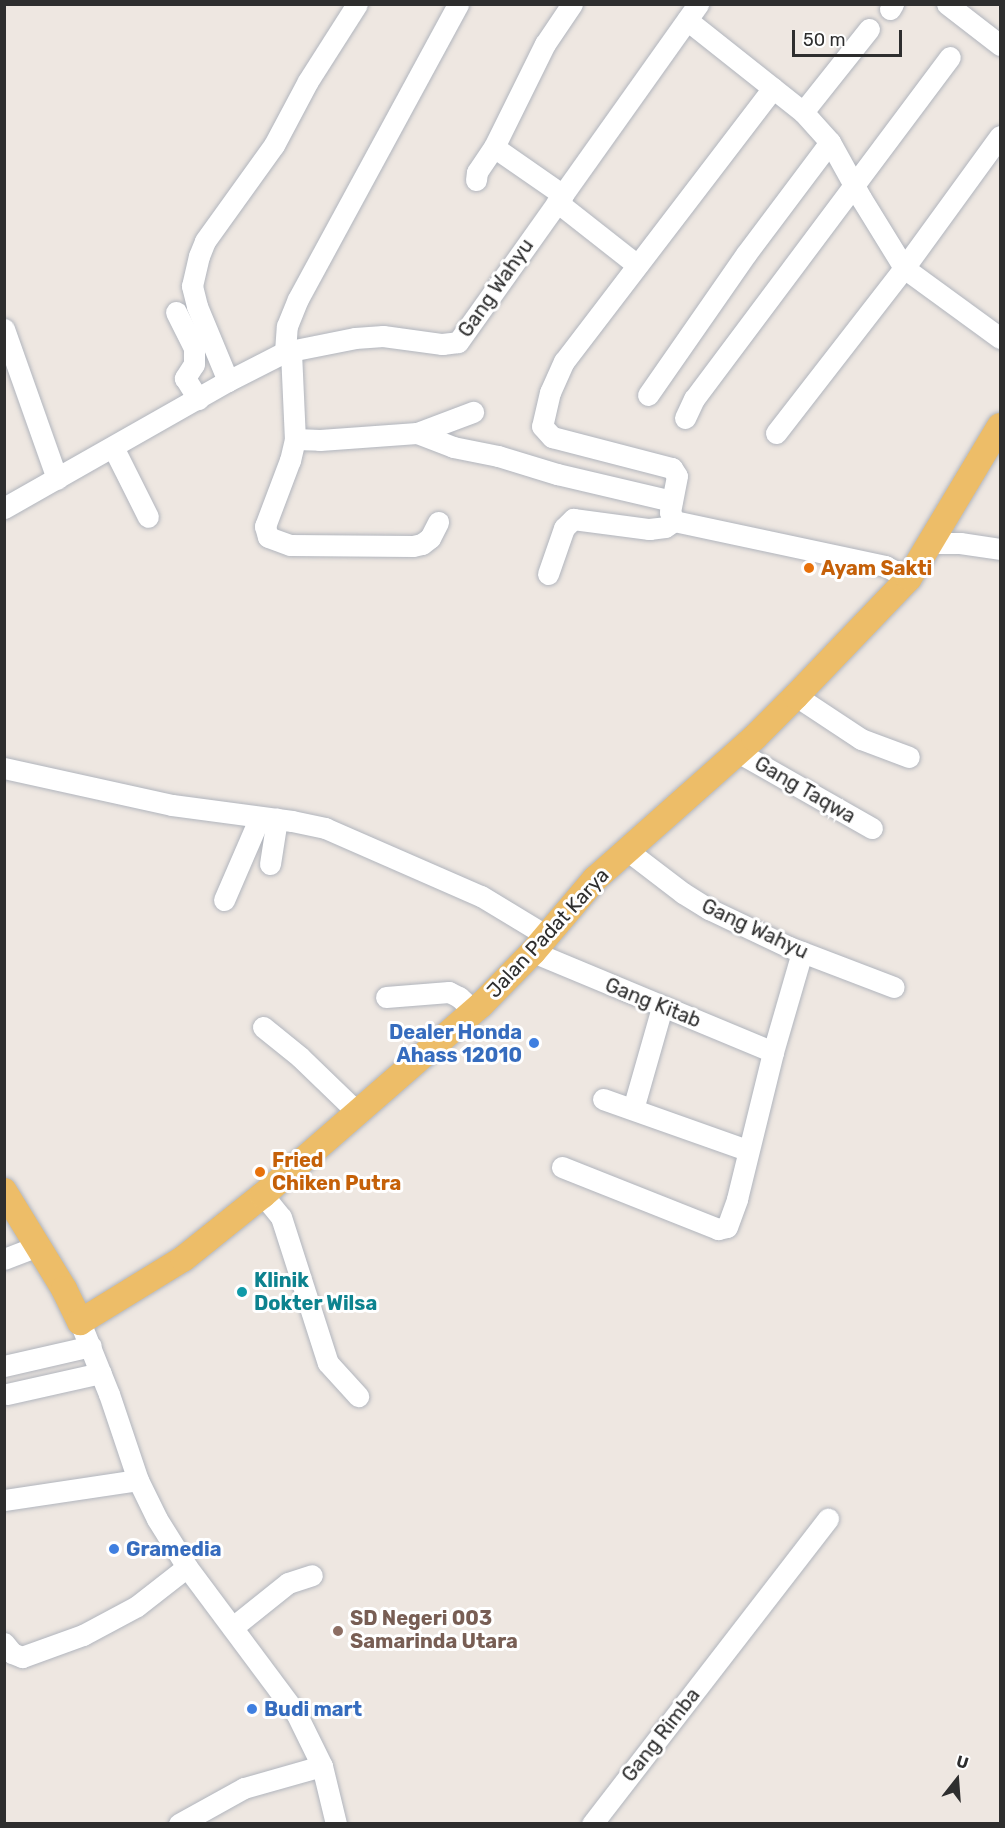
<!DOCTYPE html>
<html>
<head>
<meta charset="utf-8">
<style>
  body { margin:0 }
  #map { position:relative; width:1005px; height:1828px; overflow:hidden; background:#eee7e1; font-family:Rubik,sans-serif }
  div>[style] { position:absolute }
  .roads { filter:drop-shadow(0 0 2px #b1b5bd) drop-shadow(0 0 2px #b1b5bd) }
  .minor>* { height:21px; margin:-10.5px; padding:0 10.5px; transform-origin:10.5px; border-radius:10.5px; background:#fff }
  .major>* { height:26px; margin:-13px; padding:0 13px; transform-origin:13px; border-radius:13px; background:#edbd68 }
  .dots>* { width:16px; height:16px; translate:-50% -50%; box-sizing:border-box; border:3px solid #fff; border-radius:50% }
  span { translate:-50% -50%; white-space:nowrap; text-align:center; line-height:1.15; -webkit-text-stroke:6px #fff; paint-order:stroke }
  .street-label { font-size:20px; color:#2e2e2e }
  .food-label { font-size:20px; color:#c56008; font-weight:700 }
  .left { translate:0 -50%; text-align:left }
  .shop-label { font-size:20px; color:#366cbe; font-weight:700 }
  .right { translate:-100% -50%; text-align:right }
  .culture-label { font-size:20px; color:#0d838f; font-weight:700 }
  .education-label { font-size:20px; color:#785e54; font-weight:700 }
  .frame { position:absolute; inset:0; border:6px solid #2e2e2e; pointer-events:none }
  .north { position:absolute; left:927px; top:1750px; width:60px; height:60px; -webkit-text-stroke:4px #fff; paint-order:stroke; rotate:17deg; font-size:16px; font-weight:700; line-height:24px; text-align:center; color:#2e2e2e }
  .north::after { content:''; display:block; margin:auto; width:21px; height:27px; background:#2e2e2e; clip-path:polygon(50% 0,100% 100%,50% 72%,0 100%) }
  .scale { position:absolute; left:792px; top:30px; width:110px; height:27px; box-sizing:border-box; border:3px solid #2e2e2e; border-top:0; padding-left:8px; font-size:18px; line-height:21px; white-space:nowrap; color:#2e2e2e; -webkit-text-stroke:4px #fff; paint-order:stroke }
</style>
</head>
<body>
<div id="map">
  <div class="roads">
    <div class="minor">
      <div style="left:947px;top:4px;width:67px;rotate:37.7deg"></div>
      <div style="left:890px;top:9px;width:6px;rotate:-59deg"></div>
      <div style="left:687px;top:20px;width:148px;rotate:38.4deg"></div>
      <div style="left:803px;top:112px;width:40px;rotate:48deg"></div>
      <div style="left:830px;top:142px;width:64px;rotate:61deg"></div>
      <div style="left:861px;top:198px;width:82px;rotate:58.4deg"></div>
      <div style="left:904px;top:268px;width:119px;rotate:36.1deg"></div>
      <div style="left:773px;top:88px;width:344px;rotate:127.4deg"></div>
      <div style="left:564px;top:361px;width:34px;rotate:114deg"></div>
      <div style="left:550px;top:392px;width:35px;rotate:103deg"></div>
      <div style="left:542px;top:426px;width:15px;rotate:48deg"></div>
      <div style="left:552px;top:437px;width:124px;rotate:14.5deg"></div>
      <div style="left:672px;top:468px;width:9px;rotate:58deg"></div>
      <div style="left:677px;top:476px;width:37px;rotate:101deg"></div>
      <div style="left:670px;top:512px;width:10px;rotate:66deg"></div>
      <div style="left:674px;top:521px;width:216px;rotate:12deg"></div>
      <div style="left:885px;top:566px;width:27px;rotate:27deg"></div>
      <div style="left:803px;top:112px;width:106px;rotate:-51.5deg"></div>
      <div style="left:476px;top:180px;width:8px;rotate:-83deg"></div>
      <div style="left:477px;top:172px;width:30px;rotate:-56deg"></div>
      <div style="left:563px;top:195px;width:84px;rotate:-145.2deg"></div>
      <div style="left:494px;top:147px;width:115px;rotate:-63.7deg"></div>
      <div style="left:545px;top:44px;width:48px;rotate:-56deg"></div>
      <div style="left:557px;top:202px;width:102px;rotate:38.2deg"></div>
      <div style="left:176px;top:312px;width:40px;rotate:63.4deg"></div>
      <div style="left:194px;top:348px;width:16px;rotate:90deg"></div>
      <div style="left:194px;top:364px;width:17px;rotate:123deg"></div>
      <div style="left:185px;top:378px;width:25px;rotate:58deg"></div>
      <div style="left:4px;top:329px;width:159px;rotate:70.5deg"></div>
      <div style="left:285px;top:352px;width:26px;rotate:-86deg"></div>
      <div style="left:287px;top:326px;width:29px;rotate:-68deg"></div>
      <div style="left:298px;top:299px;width:336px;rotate:-61.5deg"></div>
      <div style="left:291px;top:352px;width:87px;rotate:87.4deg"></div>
      <div style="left:295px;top:439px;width:25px;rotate:2deg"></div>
      <div style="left:320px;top:440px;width:97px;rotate:-4.1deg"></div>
      <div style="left:417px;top:433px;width:39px;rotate:21deg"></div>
      <div style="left:453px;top:447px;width:46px;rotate:11.3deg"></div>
      <div style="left:498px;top:456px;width:62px;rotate:17deg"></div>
      <div style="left:557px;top:474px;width:118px;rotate:13.2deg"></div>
      <div style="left:228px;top:381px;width:81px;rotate:-112.5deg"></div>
      <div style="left:197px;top:306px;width:21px;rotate:-104deg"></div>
      <div style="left:192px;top:286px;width:31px;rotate:-77deg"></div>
      <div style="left:199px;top:256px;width:16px;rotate:-68deg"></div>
      <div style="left:205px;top:241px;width:118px;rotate:-54.3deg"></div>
      <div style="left:274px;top:145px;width:72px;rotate:-62deg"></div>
      <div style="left:308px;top:81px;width:91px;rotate:-57.5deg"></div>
      <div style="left:648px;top:395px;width:172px;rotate:-55.2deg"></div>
      <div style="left:746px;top:254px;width:140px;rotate:-53.1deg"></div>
      <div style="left:685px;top:418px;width:21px;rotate:-65deg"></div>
      <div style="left:694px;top:399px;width:427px;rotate:-53.2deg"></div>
      <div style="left:417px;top:433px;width:60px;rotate:-20.6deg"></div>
      <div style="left:776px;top:433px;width:209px;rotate:-52.2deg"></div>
      <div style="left:904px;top:268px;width:163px;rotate:-54deg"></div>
      <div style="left:295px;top:439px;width:22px;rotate:103deg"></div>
      <div style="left:290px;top:460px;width:71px;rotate:110.7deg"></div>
      <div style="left:265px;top:526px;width:11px;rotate:75deg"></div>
      <div style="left:268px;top:537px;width:23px;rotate:20deg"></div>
      <div style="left:290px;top:545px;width:123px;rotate:0.5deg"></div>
      <div style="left:413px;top:546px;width:9px;rotate:-13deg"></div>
      <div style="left:422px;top:544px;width:10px;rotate:-37deg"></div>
      <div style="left:430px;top:538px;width:18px;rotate:-63deg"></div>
      <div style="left:113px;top:447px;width:78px;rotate:63.4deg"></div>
      <div style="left:4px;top:508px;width:257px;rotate:-29.6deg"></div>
      <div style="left:228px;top:381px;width:64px;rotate:-27deg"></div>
      <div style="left:285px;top:352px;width:71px;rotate:-11.3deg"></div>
      <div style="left:355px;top:338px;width:28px;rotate:-4deg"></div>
      <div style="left:383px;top:336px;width:60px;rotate:7.7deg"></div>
      <div style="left:442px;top:344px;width:16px;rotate:-7deg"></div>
      <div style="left:458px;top:342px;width:415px;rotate:-54.6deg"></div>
      <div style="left:932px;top:543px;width:28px"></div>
      <div style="left:960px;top:543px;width:40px;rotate:8.5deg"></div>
      <div style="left:548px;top:574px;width:49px;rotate:-70.8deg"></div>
      <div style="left:564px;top:528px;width:13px;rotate:-45deg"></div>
      <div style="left:573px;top:519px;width:77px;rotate:7.5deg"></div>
      <div style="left:649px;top:529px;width:16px;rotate:-7deg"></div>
      <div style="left:665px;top:527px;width:11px;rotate:-34deg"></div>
      <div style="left:796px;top:696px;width:78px;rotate:33.5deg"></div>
      <div style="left:861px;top:739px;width:51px;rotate:20.6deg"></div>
      <div style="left:738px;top:752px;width:154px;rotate:29.6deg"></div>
      <div style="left:4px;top:768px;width:172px;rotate:12.4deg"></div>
      <div style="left:172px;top:805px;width:121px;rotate:7.6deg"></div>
      <div style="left:292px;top:821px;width:34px;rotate:12deg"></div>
      <div style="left:325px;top:828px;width:170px;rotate:23.6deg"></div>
      <div style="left:481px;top:896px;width:77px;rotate:31.2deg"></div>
      <div style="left:628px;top:851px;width:69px;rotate:37.4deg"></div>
      <div style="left:683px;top:893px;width:31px;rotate:32deg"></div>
      <div style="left:709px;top:909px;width:89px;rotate:25.4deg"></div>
      <div style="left:789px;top:947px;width:112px;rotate:20.9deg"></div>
      <div style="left:270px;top:864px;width:46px;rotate:-81.2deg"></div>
      <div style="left:224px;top:900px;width:90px;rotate:-66.6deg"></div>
      <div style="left:533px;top:952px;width:260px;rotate:22.6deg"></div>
      <div style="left:386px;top:997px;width:63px;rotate:-4.5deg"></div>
      <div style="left:449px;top:992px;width:11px;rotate:27deg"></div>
      <div style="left:459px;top:997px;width:21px;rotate:43deg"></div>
      <div style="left:263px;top:1027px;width:48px;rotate:39deg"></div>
      <div style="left:300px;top:1057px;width:81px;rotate:44deg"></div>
      <div style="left:603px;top:1099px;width:153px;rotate:19.5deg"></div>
      <div style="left:633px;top:1109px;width:106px;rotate:-74.1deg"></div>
      <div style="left:562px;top:1167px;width:168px;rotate:21.7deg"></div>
      <div style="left:718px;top:1229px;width:9px;rotate:-13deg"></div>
      <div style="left:727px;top:1227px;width:30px;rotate:-70deg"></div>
      <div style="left:737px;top:1199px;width:151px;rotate:-76.2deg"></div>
      <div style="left:773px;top:1052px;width:104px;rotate:-73.8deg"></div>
      <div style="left:263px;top:1195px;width:28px;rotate:51deg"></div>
      <div style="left:281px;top:1217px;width:153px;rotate:72.2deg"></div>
      <div style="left:328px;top:1363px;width:45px;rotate:47.7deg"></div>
      <div style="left:4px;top:1259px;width:34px;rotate:-21deg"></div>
      <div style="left:80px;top:1322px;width:78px;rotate:68.1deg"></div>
      <div style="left:109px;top:1394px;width:91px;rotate:71.4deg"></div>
      <div style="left:138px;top:1480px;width:43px;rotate:64deg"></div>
      <div style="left:157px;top:1519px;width:57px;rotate:58deg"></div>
      <div style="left:187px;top:1567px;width:182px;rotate:53.3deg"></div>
      <div style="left:296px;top:1713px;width:59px;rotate:63.9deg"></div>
      <div style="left:322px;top:1766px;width:60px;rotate:76.4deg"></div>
      <div style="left:4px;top:1366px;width:89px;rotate:-12.9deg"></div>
      <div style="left:7px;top:1394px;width:96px;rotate:-12.6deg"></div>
      <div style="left:4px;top:1500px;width:135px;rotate:-8.5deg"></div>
      <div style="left:233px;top:1627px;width:70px;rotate:-38.7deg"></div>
      <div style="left:288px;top:1583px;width:25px;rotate:-18deg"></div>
      <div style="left:4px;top:1643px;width:13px;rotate:51deg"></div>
      <div style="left:12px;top:1653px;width:11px;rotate:22deg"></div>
      <div style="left:22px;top:1657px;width:65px;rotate:-19.8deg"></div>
      <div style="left:83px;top:1635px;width:61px;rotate:-28.2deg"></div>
      <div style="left:137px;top:1606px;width:63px;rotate:-38deg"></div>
      <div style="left:179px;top:1824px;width:74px;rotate:-29deg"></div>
      <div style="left:244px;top:1788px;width:81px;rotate:-15.8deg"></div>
      <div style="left:592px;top:1824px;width:386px;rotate:-52.3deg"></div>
    </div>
    <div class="major">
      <div style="left:4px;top:1191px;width:115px;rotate:58.5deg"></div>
      <div style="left:64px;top:1289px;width:37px;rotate:64deg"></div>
      <div style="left:80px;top:1322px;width:121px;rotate:-31.5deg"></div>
      <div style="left:183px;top:1259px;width:102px;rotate:-38.7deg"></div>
      <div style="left:263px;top:1195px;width:289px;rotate:-41.1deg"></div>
      <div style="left:481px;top:1005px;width:74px;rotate:-45.5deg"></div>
      <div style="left:533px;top:952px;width:96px;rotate:-49.7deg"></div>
      <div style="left:595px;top:879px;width:213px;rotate:-41.6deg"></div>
      <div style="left:754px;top:738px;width:59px;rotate:-45deg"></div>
      <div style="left:796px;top:696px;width:163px;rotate:-46.2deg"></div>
      <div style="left:909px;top:578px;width:177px;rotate:-59.1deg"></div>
    </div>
  </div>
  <div class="dots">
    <div style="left:809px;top:568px;background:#e8710a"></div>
    <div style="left:534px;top:1043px;background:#3f7fe0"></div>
    <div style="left:260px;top:1172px;background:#e8710a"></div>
    <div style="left:242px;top:1292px;background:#0f9aa8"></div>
    <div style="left:114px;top:1549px;background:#3f7fe0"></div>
    <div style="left:338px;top:1631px;background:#8d6e63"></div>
    <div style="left:252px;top:1709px;background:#3f7fe0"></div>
  </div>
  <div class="street-label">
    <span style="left:496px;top:288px;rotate:-55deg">Gang Wahyu</span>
    <span style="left:805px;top:790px;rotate:30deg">Gang Taqwa</span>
    <span style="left:755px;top:929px;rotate:25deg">Gang Wahyu</span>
    <span style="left:548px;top:933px;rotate:-47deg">Jalan Padat Karya</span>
    <span style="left:653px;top:1003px;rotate:22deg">Gang Kitab</span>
    <span style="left:661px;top:1735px;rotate:-52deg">Gang Rimba</span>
  </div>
  <div class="food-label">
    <span class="left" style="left:821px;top:568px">Ayam Sakti</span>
    <span class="left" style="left:272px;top:1172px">Fried<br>Chiken Putra</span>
  </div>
  <div class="shop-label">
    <span class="right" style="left:522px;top:1044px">Dealer Honda<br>Ahass 12010</span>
    <span class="left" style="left:126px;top:1549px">Gramedia</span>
    <span class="left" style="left:264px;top:1709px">Budi mart</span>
  </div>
  <div class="culture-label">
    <span class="left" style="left:254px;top:1292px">Klinik<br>Dokter Wilsa</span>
  </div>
  <div class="education-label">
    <span class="left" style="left:350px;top:1630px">SD Negeri 003<br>Samarinda Utara</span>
  </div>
  <div class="frame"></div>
  <div class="north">U</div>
  <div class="scale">50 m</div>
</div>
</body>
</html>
